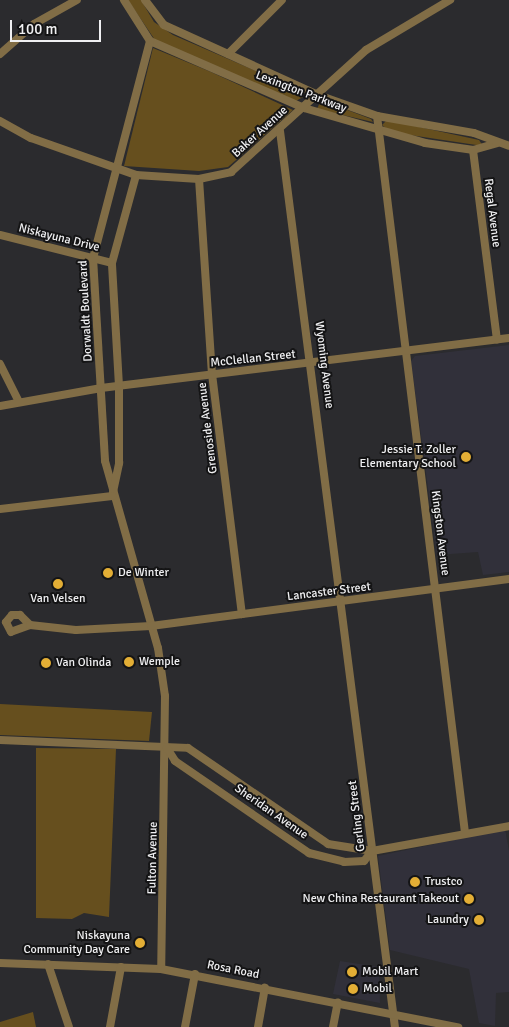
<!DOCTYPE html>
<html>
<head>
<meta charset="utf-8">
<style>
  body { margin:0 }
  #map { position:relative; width:509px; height:1027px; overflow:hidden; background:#2b2b2e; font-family:Signika,sans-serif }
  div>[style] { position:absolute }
  .built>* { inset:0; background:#31303a }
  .green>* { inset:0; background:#664f1e }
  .minor>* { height:8px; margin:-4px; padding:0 4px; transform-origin:4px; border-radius:4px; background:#816d46 }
  .dots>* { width:14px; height:14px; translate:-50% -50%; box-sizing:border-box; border:2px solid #141415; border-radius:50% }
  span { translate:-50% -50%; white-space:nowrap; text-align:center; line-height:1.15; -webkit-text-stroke:4px #141415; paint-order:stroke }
  .street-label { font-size:12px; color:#f0f0f2 }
  .poi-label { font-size:12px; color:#f0f0f2 }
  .right { translate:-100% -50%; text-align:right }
  .left { translate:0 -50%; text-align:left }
  .scale { position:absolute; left:10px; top:20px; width:91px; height:22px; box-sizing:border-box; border:2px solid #f0f0f2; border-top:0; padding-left:6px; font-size:15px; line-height:18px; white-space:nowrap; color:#f0f0f2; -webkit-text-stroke:4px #141415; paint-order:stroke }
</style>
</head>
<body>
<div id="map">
  <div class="built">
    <div style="clip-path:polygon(509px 345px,509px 572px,483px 575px,478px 552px,437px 555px,411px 361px,415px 356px)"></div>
    <div style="clip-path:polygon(505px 829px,509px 851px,509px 992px,496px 993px,495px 1026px,479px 1023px,469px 969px,390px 950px,378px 856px)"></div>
    <div style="clip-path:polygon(340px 961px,379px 967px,380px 1003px,333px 994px)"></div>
  </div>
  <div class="green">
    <div style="clip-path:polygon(128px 0,141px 0,154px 22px,173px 35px,286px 84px,303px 97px,296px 101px,155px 40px)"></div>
    <div style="clip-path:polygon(153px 48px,211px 72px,293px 110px,228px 167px,199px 171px,124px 166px)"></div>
    <div style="clip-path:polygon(321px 100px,371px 119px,373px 122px,317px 109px)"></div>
    <div style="clip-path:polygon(387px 120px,479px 140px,483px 146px,390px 132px,382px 125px)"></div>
    <div style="clip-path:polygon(0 704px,152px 712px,149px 741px,0 735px)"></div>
    <div style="clip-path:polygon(36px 748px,116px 749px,109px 917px,84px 913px,72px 919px,36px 918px)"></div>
    <div style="clip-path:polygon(33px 1012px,36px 1027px,0 1027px,0 1022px)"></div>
  </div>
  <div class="minor">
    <div style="left:124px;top:0;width:49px;rotate:57.6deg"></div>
    <div style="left:150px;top:41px;width:168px;rotate:23.5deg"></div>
    <div style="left:304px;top:108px;width:126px;rotate:16.1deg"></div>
    <div style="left:425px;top:143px;width:49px;rotate:8.3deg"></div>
    <div style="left:473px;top:150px;width:25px;rotate:-16deg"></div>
    <div style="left:145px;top:0;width:31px;rotate:53deg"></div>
    <div style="left:164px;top:25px;width:169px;rotate:24.4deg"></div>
    <div style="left:318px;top:95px;width:63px;rotate:19.6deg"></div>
    <div style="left:377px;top:116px;width:98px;rotate:9.9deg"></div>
    <div style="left:474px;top:133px;width:37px;rotate:20deg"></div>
    <div style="left:150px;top:41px;width:224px;rotate:104.7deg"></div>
    <div style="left:93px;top:258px;width:203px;rotate:86.6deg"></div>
    <div style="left:105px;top:461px;width:194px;rotate:74.2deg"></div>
    <div style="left:158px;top:648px;width:49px;rotate:81.7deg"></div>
    <div style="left:165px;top:696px;width:273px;rotate:90.8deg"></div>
    <div style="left:0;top:54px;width:45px;rotate:-41.4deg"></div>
    <div style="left:34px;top:24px;width:49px;rotate:-29.2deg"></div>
    <div style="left:228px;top:54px;width:76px;rotate:-45deg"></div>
    <div style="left:377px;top:116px;width:722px;rotate:83deg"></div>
    <div style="left:0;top:121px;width:35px;rotate:29deg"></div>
    <div style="left:31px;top:138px;width:111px;rotate:19.4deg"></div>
    <div style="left:136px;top:175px;width:63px;rotate:3.6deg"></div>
    <div style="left:199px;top:179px;width:33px;rotate:-12deg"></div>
    <div style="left:231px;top:172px;width:182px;rotate:-42.1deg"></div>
    <div style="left:366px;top:50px;width:98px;rotate:-30.8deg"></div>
    <div style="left:280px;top:131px;width:903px;rotate:82.69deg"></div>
    <div style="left:473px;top:150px;width:191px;rotate:82.8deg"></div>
    <div style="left:199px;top:179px;width:195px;rotate:86.2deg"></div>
    <div style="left:212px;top:374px;width:242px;rotate:82.9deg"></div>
    <div style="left:0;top:235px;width:115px;rotate:14deg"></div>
    <div style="left:0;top:364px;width:42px;rotate:63.4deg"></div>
    <div style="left:0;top:406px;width:103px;rotate:-10.1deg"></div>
    <div style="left:101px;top:388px;width:411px;rotate:-7deg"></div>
    <div style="left:113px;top:492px;width:30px;rotate:-78deg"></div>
    <div style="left:119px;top:463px;width:77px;rotate:-90deg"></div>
    <div style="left:119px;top:386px;width:123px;rotate:-93.3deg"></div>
    <div style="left:112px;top:263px;width:91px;rotate:-74.7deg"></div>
    <div style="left:0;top:509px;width:113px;rotate:-6.6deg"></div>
    <div style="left:12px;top:615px;width:8px"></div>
    <div style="left:20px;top:615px;width:14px;rotate:45deg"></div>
    <div style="left:30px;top:625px;width:20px;rotate:160deg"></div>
    <div style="left:11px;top:632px;width:11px;rotate:-117deg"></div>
    <div style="left:6px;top:622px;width:9px;rotate:-49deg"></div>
    <div style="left:30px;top:625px;width:46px;rotate:6.2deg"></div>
    <div style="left:76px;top:630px;width:75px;rotate:-3.1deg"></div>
    <div style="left:151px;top:626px;width:361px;rotate:-7.5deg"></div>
    <div style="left:0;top:740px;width:188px;rotate:2.4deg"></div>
    <div style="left:188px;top:748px;width:170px;rotate:34.4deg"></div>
    <div style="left:328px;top:844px;width:45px;rotate:9deg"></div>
    <div style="left:372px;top:851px;width:139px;rotate:-10.3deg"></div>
    <div style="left:167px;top:748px;width:15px;rotate:58deg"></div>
    <div style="left:175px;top:761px;width:163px;rotate:34.5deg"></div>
    <div style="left:309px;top:853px;width:36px;rotate:14deg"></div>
    <div style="left:344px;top:862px;width:20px;rotate:-3deg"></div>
    <div style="left:364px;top:861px;width:13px;rotate:-51deg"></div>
    <div style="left:0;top:963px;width:161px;rotate:2.1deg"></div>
    <div style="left:161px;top:969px;width:303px;rotate:11.1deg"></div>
    <div style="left:48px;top:964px;width:66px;rotate:71.6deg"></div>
    <div style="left:110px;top:1027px;width:61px;rotate:-79.6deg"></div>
    <div style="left:185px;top:1027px;width:54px;rotate:-79.3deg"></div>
    <div style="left:258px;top:1027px;width:40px;rotate:-80deg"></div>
    <div style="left:333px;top:1027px;width:25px;rotate:-79deg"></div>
  </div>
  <div class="dots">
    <div style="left:466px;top:457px;background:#e3ae35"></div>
    <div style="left:108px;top:573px;background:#e3ae35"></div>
    <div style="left:58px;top:584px;background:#e3ae35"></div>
    <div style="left:129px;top:662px;background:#e3ae35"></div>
    <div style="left:46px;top:663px;background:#e3ae35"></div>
    <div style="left:415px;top:882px;background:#e3ae35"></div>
    <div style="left:469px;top:899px;background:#e3ae35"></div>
    <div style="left:479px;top:920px;background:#e3ae35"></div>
    <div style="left:140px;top:943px;background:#e3ae35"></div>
    <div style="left:352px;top:972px;background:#e3ae35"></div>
    <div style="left:353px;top:989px;background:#e3ae35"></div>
  </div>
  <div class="street-label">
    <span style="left:301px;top:92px;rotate:21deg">Lexington Parkway</span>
    <span style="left:260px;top:132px;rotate:-42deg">Baker Avenue</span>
    <span style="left:492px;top:213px;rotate:83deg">Regal Avenue</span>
    <span style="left:59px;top:238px;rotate:14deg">Niskayuna Drive</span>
    <span style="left:86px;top:311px;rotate:-93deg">Dorwaldt Boulevard</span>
    <span style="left:253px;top:359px;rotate:-6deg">McClellan Street</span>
    <span style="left:324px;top:365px;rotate:83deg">Wyoming Avenue</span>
    <span style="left:208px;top:428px;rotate:-97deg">Grenoside Avenue</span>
    <span style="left:440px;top:533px;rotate:83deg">Kingston Avenue</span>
    <span style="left:329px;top:592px;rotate:-7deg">Lancaster Street</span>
    <span style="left:271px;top:812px;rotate:35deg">Sheridan Avenue</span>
    <span style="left:357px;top:816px;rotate:-97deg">Gerling Street</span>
    <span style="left:153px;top:858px;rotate:-89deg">Fulton Avenue</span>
    <span style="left:233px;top:970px;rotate:11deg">Rosa Road</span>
  </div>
  <div class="poi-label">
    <span class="right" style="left:456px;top:457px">Jessie T. Zoller<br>Elementary School</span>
    <span class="left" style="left:118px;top:573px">De Winter</span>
    <span style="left:58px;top:599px">Van Velsen</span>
    <span class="left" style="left:139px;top:662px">Wemple</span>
    <span class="left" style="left:56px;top:663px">Van Olinda</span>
    <span class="left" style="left:425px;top:882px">Trustco</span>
    <span class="right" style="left:459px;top:899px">New China Restaurant Takeout</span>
    <span class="right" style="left:469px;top:920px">Laundry</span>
    <span class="right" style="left:130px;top:943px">Niskayuna<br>Community Day Care</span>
    <span class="left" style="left:362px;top:972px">Mobil Mart</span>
    <span class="left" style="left:363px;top:989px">Mobil</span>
  </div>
  <div class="scale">100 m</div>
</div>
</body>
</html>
